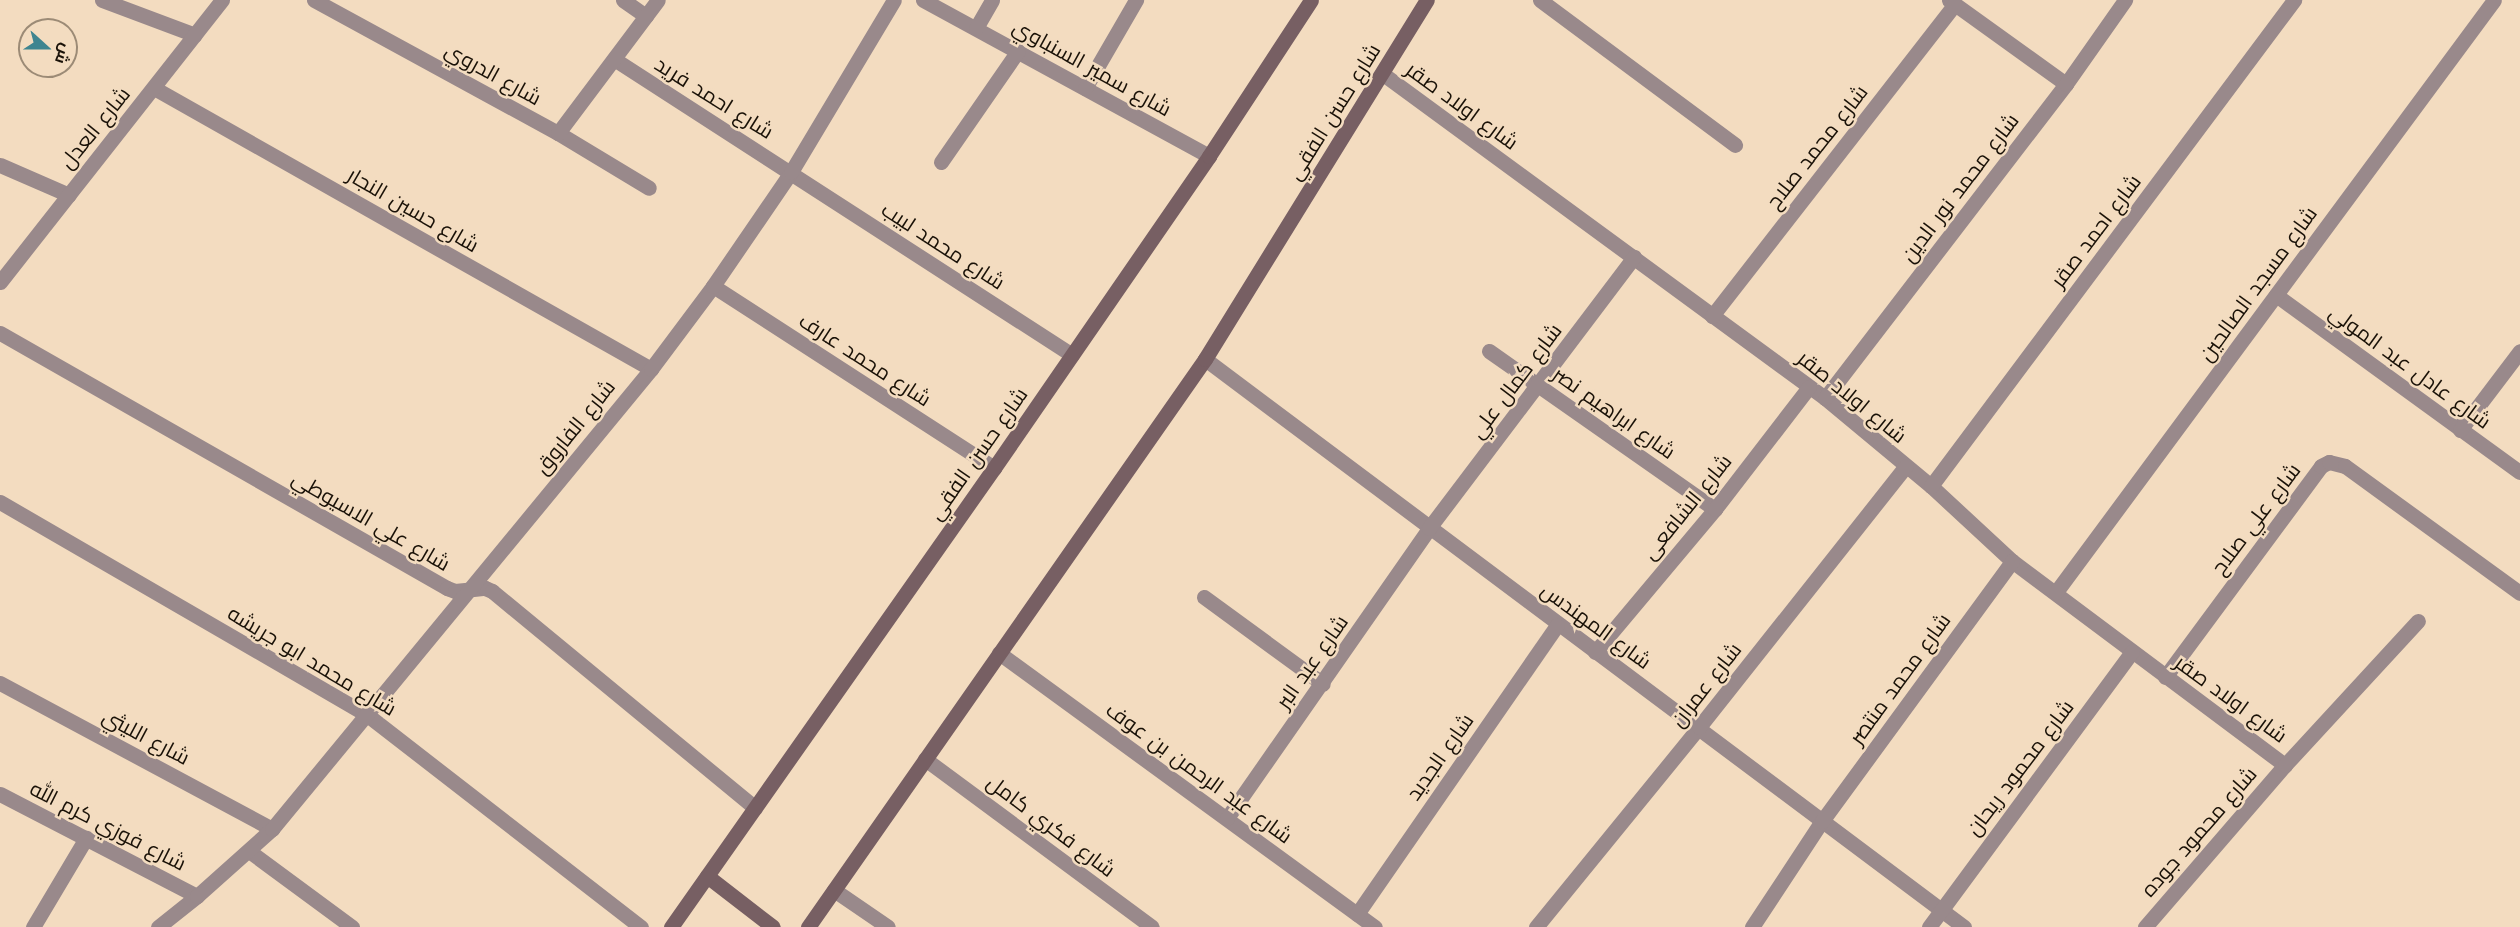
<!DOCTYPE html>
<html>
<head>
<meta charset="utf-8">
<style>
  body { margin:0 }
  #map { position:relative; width:2520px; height:927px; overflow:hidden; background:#f3dcc0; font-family:"Work Sans",Cairo,sans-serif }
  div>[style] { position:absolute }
  .street>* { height:15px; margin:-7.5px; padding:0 7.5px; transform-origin:7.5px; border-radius:7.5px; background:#99898b }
  .secondary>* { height:15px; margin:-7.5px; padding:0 7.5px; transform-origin:7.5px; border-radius:7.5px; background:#775f63 }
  span { translate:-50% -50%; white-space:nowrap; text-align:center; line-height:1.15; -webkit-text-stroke:5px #f3dcc0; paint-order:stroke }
  .street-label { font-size:21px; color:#191107 }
  .north { position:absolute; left:18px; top:18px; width:60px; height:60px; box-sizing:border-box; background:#f3dcc0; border:2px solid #9c8b76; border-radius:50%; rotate:111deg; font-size:16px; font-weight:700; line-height:24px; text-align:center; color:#191107 }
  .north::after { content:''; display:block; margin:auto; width:21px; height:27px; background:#3f8590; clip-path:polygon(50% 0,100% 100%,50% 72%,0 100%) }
</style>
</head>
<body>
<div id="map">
  <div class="street">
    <div style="left:102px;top:0;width:99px;rotate:20.6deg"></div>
    <div style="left:314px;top:0;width:278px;rotate:28.6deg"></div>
    <div style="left:558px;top:133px;width:106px;rotate:31.1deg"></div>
    <div style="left:623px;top:0;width:28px;rotate:35deg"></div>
    <div style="left:923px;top:0;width:326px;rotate:28.6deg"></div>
    <div style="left:1540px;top:0;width:243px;rotate:36.6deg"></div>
    <div style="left:1949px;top:0;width:144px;rotate:35.7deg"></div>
    <div style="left:976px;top:28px;width:32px;rotate:-60deg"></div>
    <div style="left:614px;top:59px;width:545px;rotate:32.87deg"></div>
    <div style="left:1383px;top:74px;width:548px;rotate:36.24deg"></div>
    <div style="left:1825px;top:398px;width:138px;rotate:39.7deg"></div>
    <div style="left:1931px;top:486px;width:110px;rotate:42.8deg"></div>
    <div style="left:2012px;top:561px;width:341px;rotate:36.8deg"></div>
    <div style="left:154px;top:88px;width:571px;rotate:29.48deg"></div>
    <div style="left:1085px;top:88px;width:102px;rotate:-59.9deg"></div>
    <div style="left:558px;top:133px;width:166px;rotate:-53.1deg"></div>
    <div style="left:941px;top:162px;width:135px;rotate:-55.3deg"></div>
    <div style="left:0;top:165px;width:75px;rotate:23.5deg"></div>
    <div style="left:0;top:282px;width:359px;rotate:-51.8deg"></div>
    <div style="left:713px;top:286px;width:335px;rotate:32.9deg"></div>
    <div style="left:2276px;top:295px;width:301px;rotate:36deg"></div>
    <div style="left:1712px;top:316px;width:395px;rotate:-52.1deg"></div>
    <div style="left:0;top:333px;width:515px;rotate:29.7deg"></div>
    <div style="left:447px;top:588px;width:9px;rotate:21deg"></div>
    <div style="left:455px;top:591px;width:30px;rotate:-6deg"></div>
    <div style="left:485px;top:588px;width:8px;rotate:23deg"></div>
    <div style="left:492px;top:591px;width:341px;rotate:39.5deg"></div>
    <div style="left:1489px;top:351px;width:276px;rotate:35deg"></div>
    <div style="left:1205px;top:359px;width:948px;rotate:36.81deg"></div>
    <div style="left:1825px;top:398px;width:396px;rotate:-52.5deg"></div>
    <div style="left:2066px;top:84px;width:103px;rotate:-54.9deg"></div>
    <div style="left:2460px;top:430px;width:99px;rotate:-52.8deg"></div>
    <div style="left:1931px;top:486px;width:607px;rotate:-53.24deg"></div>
    <div style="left:0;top:502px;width:423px;rotate:30.1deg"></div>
    <div style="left:366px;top:714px;width:348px;rotate:37.8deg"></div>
    <div style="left:2056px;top:592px;width:736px;rotate:-53.5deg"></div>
    <div style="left:1204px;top:597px;width:147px;rotate:36.2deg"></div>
    <div style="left:1595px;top:652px;width:187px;rotate:-50deg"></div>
    <div style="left:1715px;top:509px;width:154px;rotate:-52.4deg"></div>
    <div style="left:999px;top:653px;width:465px;rotate:36.1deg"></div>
    <div style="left:2165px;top:677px;width:262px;rotate:-53.5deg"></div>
    <div style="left:2321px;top:466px;width:9px;rotate:-27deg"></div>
    <div style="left:2329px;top:462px;width:16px;rotate:14deg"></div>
    <div style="left:2345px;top:466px;width:216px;rotate:36deg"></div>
    <div style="left:0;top:683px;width:309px;rotate:28.2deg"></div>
    <div style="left:925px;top:759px;width:282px;rotate:36.5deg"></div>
    <div style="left:0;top:794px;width:222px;rotate:27.4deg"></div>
    <div style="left:1227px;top:818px;width:353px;rotate:-55.1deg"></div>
    <div style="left:1429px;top:528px;width:340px;rotate:-52.9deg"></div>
    <div style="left:249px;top:851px;width:128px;rotate:36.4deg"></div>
    <div style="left:834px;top:890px;width:65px;rotate:34.4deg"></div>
    <div style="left:1357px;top:914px;width:351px;rotate:-55.3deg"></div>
    <div style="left:33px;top:927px;width:104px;rotate:-59.2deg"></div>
    <div style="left:158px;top:927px;width:50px;rotate:-38.5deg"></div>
    <div style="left:197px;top:896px;width:101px;rotate:-41.8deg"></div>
    <div style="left:272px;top:829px;width:596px;rotate:-50.51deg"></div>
    <div style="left:651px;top:369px;width:104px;rotate:-53.2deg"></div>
    <div style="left:713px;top:286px;width:138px;rotate:-55.6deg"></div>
    <div style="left:791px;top:172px;width:200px;rotate:-59.1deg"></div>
    <div style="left:1536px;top:927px;width:258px;rotate:-50.8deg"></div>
    <div style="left:1699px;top:727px;width:333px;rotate:-51.6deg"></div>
    <div style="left:1752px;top:927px;width:127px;rotate:-56.6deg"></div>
    <div style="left:1822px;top:821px;width:322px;rotate:-53.8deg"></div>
    <div style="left:1929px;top:927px;width:342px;rotate:-53.6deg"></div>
    <div style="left:2145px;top:927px;width:214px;rotate:-49.2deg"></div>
    <div style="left:2285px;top:765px;width:196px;rotate:-47.3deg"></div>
  </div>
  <div class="secondary">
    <div style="left:707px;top:876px;width:83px;rotate:37.7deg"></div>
    <div style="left:671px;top:927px;width:561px;rotate:-54.87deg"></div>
    <div style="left:994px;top:468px;width:379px;rotate:-55.4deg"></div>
    <div style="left:1209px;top:156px;width:186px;rotate:-56.8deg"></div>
    <div style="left:808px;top:927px;width:693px;rotate:-55.05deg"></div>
    <div style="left:1205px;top:359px;width:422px;rotate:-58.3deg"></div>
  </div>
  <div class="street-label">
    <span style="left:1092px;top:68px;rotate:29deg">شارع سمير السنباوي</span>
    <span style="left:493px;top:74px;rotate:29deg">شارع الدروي</span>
    <span style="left:714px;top:98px;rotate:32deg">شارع احمد فريد</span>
    <span style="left:1462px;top:106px;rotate:36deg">شارع اولاد صقر</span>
    <span style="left:1334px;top:112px;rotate:-58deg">شارع حسن الفقي</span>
    <span style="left:95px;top:128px;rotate:-51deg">شارع العدل</span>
    <span style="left:1817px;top:147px;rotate:-52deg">شارع محمد صلاح</span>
    <span style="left:1960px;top:188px;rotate:-53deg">شارع محمد نور الدين</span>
    <span style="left:413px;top:210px;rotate:30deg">شارع حسين النجار</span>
    <span style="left:2096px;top:231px;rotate:-53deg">شارع احمد صقر</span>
    <span style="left:943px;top:246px;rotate:33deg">شارع محمد لبيب</span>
    <span style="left:2258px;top:284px;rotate:-54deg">شارع مسجد الصالحين</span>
    <span style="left:865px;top:360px;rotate:33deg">شارع محمد عارف</span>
    <span style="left:2410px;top:367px;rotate:36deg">شارع عادل عبد المولي</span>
    <span style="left:1516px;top:381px;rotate:-53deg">شارع كمال علي</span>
    <span style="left:1852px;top:397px;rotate:39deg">شارع اولاد صقر</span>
    <span style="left:1614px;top:413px;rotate:35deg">شارع ابراهيم نصر</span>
    <span style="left:575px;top:427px;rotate:-51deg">شارع الفاروق</span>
    <span style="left:978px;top:454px;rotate:-55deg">شارع حسن الفقي</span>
    <span style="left:1687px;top:507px;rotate:-51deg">شارع الشافعى</span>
    <span style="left:2256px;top:519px;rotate:-53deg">شارع علي صلاح</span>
    <span style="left:371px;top:521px;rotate:30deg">شارع علي الاسيوطي</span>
    <span style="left:1596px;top:626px;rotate:36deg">شارع المهندس</span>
    <span style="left:312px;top:661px;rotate:31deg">شارع محمد ابو جريشه</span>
    <span style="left:1312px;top:662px;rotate:-55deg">شارع عبد البر</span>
    <span style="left:1900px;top:679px;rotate:-54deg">شارع محمد منتصر</span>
    <span style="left:1706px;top:685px;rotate:-52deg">شارع عمران</span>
    <span style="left:2231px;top:699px;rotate:36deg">شارع اولاد صقر</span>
    <span style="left:146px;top:737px;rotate:28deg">شارع الليثي</span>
    <span style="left:1440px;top:757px;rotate:-55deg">شارع الجديد</span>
    <span style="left:2020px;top:768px;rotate:-53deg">شارع محمود ريحان</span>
    <span style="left:1199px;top:773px;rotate:36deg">شارع عبد الرحمن بن عوف</span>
    <span style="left:108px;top:826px;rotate:27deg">شارع فوزي كرم الله</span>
    <span style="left:1051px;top:826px;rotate:37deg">شارع فكري كامل</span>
    <span style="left:2199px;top:832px;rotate:-49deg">شارع محمود جوده</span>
  </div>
  <div class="north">ش</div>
</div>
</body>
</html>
